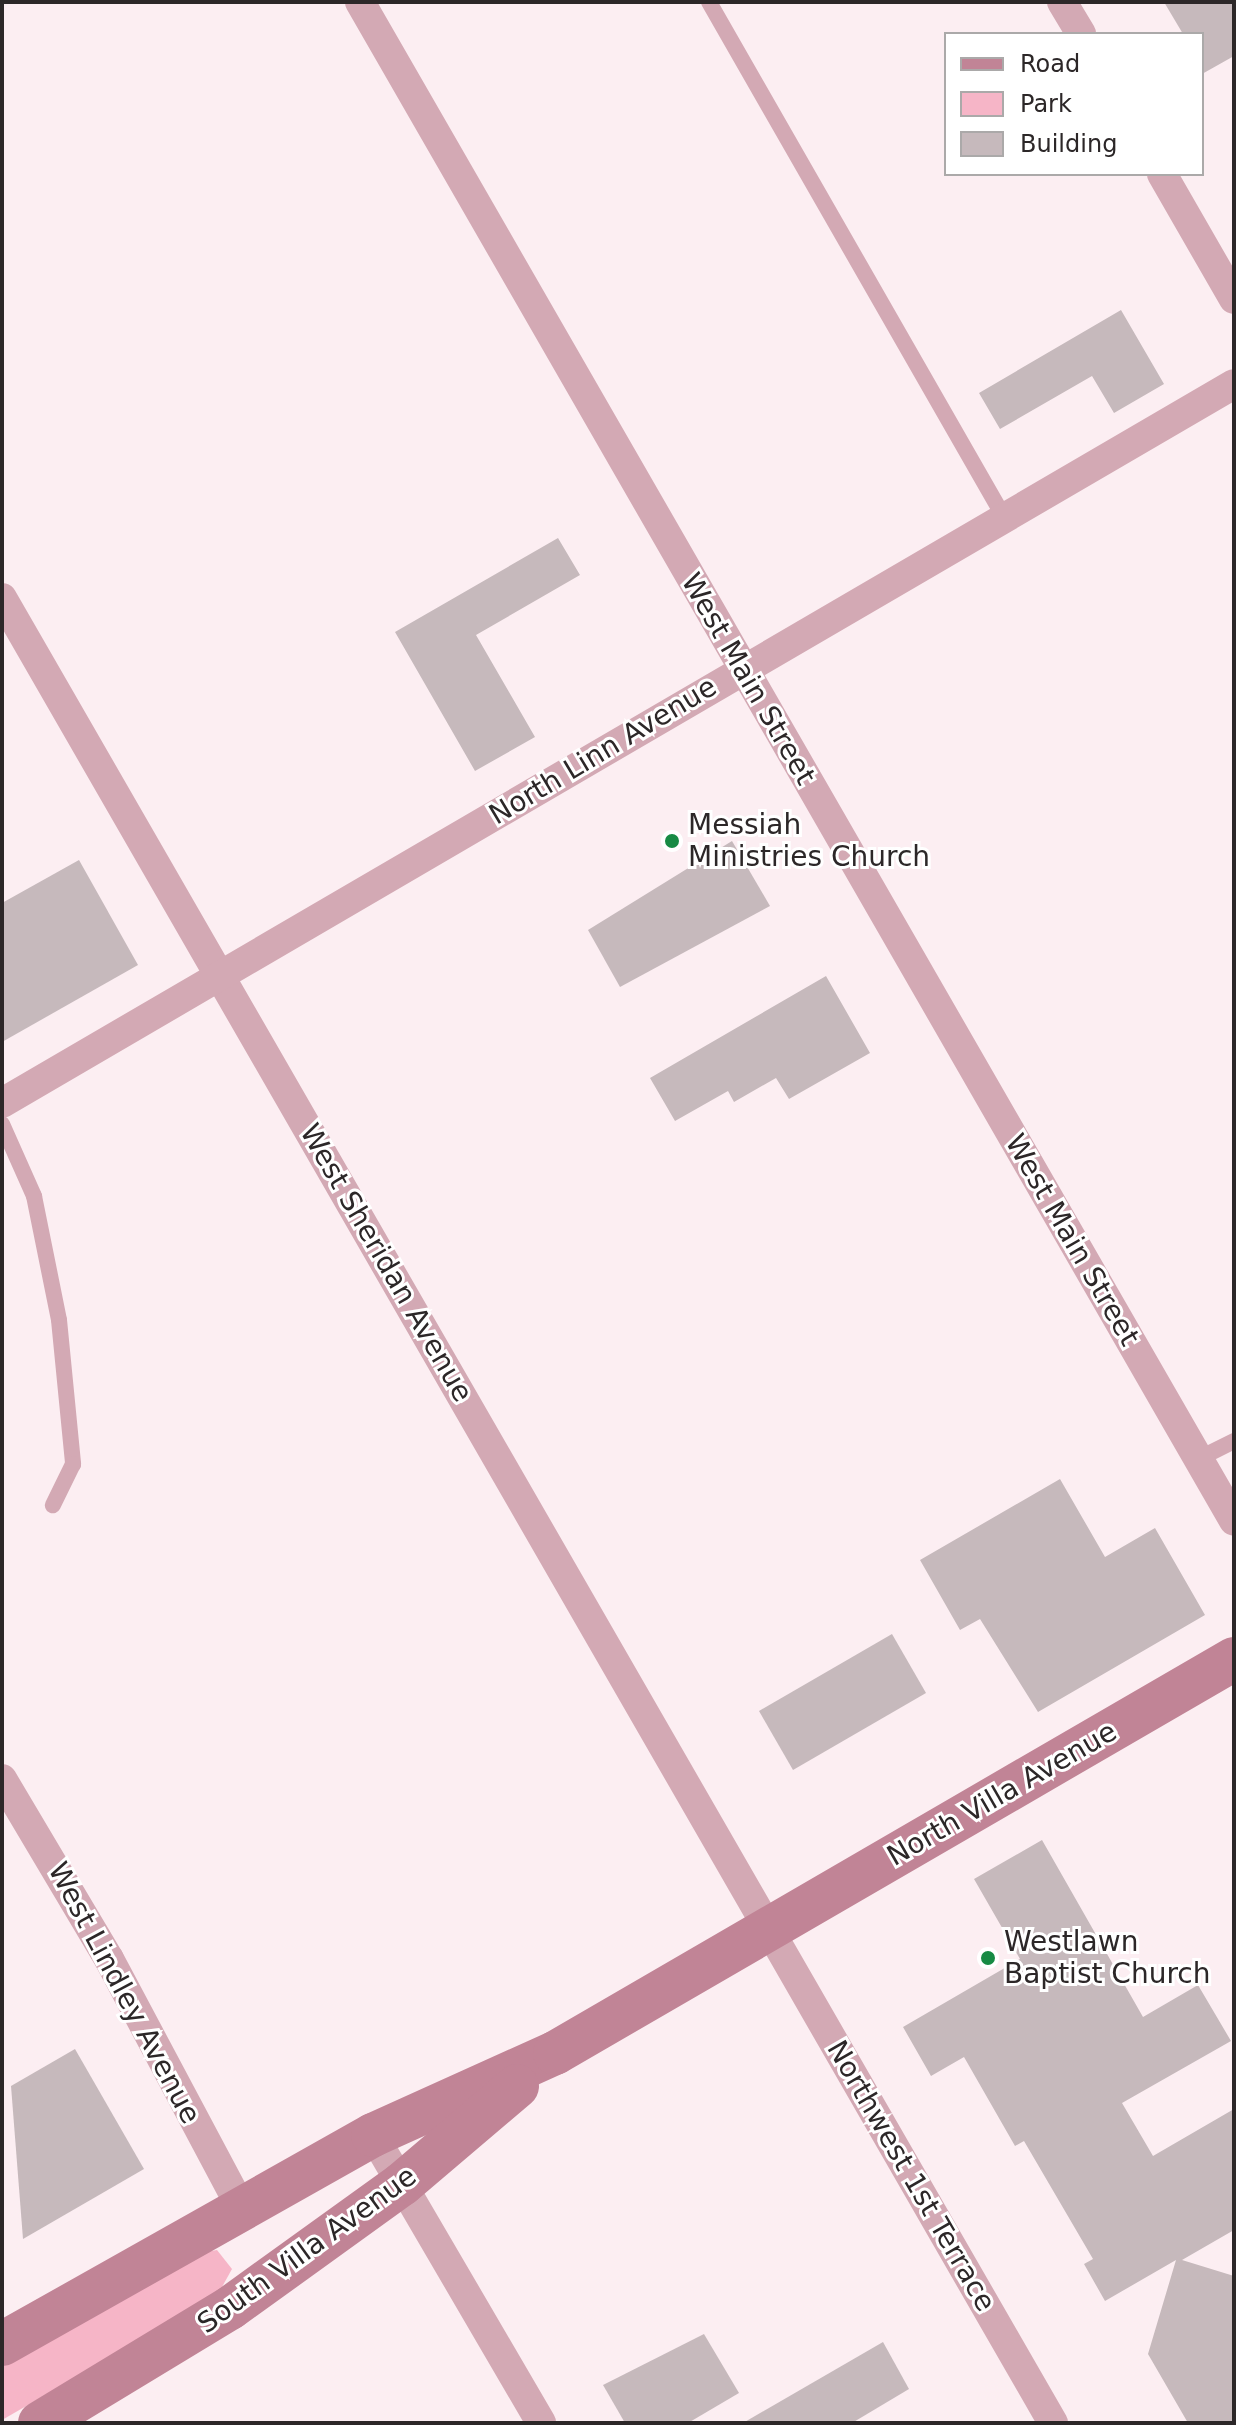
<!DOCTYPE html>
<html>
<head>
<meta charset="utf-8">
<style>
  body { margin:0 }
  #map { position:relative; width:1236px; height:2425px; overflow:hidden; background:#fceef2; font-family:"DejaVu Sans",sans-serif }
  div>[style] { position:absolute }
  .green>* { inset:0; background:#f6b5c7 }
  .building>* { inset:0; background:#c6b9bc }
  .service>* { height:16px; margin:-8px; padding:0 8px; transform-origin:8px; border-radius:8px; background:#d3a9b4 }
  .minor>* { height:30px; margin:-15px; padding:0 15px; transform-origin:15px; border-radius:15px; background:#d3a9b4 }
  .secondary>* { height:44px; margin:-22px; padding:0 22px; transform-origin:22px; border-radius:22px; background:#c18496 }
  .dots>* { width:22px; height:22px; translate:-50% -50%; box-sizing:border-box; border:4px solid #fff; border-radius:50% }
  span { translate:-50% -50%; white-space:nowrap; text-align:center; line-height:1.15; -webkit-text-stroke:6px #fff; paint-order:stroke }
  .street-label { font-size:28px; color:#2c2728 }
  .poi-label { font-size:28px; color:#2c2728 }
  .left { translate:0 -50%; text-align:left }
  .frame { position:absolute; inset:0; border:4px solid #2c2728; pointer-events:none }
  .legend { position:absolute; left:944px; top:32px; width:260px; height:144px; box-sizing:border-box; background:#fff; border:2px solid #aba9a9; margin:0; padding:10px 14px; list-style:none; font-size:24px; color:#2c2728 }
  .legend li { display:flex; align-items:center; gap:16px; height:40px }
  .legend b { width:40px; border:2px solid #aba9a9 }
</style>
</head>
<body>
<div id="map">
  <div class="green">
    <div style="clip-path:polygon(217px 2250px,232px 2269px,217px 2296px,2px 2420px,2px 2366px,194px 2254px)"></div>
  </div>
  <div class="building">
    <div style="clip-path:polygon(1164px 2px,1234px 2px,1234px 56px,1202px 74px,1202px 34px,1183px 34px)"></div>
    <div style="clip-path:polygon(1121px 310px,1164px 384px,1114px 413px,1092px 376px,1000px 429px,979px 393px)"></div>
    <div style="clip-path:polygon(558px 538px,580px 575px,476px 635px,535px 737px,475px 771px,395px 632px)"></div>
    <div style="clip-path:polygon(732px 841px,770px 906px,620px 987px,588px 930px)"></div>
    <div style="clip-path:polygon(79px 860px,138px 965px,2px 1042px,2px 903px)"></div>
    <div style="clip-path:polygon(826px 976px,870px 1053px,789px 1099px,776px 1078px,734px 1102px,728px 1091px,675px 1121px,650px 1078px)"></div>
    <div style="clip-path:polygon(1060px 1479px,1105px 1557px,1155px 1528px,1205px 1615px,1038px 1712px,980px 1619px,960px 1630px,920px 1560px)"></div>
    <div style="clip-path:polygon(892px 1634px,926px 1693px,793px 1770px,759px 1711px)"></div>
    <div style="clip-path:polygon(1042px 1840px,1143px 2017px,1198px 1985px,1231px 2041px,1122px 2103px,1153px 2156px,1234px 2109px,1234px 2230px,1182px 2260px,1234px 2276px,1234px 2423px,1188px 2423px,1148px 2354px,1176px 2260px,1105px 2301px,1084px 2264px,1093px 2259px,1024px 2141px,1015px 2146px,964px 2057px,931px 2076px,903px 2027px,1020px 1959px,974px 1879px)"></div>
    <div style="clip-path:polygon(75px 2049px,144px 2169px,23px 2239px,11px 2086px)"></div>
    <div style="clip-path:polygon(704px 2334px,739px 2393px,688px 2423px,625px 2423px,603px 2385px)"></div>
    <div style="clip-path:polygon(883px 2342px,909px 2389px,852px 2423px,743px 2423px)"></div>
  </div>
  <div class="service">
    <div style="left:709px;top:2px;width:594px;rotate:60.2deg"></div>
    <div style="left:2px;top:1124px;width:79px;rotate:66deg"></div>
    <div style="left:34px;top:1196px;width:126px;rotate:78.6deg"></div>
    <div style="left:59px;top:1320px;width:145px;rotate:84.4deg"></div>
    <div style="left:73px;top:1464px;width:46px;rotate:116deg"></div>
    <div style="left:1198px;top:1459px;width:40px;rotate:-26.6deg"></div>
  </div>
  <div class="minor">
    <div style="left:360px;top:2px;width:1752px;rotate:60.08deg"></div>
    <div style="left:1062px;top:2px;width:37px;rotate:59deg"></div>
    <div style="left:1162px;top:174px;width:144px;rotate:60.1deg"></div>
    <div style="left:2px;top:598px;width:2106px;rotate:60.06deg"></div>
    <div style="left:2px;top:1103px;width:1426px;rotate:-30.27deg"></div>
    <div style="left:2px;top:1779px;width:209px;rotate:59.3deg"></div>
    <div style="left:109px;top:1959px;width:283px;rotate:62deg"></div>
    <div style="left:373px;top:2135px;width:333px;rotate:59.7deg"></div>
  </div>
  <div class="secondary">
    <div style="left:2px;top:2344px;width:426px;rotate:-29.4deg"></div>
    <div style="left:373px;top:2135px;width:200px;rotate:-24.3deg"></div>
    <div style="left:555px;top:2053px;width:785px;rotate:-30.13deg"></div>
    <div style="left:40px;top:2423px;width:222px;rotate:-31.2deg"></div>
    <div style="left:230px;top:2308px;width:212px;rotate:-35.8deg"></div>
    <div style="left:402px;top:2184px;width:151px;rotate:-40.4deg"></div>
  </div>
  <div class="dots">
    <div style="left:672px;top:841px;background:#178a44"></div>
    <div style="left:988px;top:1958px;background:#178a44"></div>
  </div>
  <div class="street-label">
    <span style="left:748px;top:679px;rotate:60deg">West Main Street</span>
    <span style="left:603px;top:751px;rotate:-31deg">North Linn Avenue</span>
    <span style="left:1072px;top:1240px;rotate:60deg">West Main Street</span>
    <span style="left:386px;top:1263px;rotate:60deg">West Sheridan Avenue</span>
    <span style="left:1002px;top:1794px;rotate:-30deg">North Villa Avenue</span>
    <span style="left:124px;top:1993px;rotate:62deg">West Lindley Avenue</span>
    <span style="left:911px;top:2176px;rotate:60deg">Northwest 1st Terrace</span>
    <span style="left:307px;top:2250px;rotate:-36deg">South Villa Avenue</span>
  </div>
  <div class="poi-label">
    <span class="left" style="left:688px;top:841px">Messiah<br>Ministries Church</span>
    <span class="left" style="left:1004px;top:1958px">Westlawn<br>Baptist Church</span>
  </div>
  <div class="frame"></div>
  <ul class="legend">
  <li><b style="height:10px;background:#c18496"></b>Road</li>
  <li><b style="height:22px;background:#f6b5c7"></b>Park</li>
  <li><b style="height:22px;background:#c6b9bc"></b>Building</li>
  </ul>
</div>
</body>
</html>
